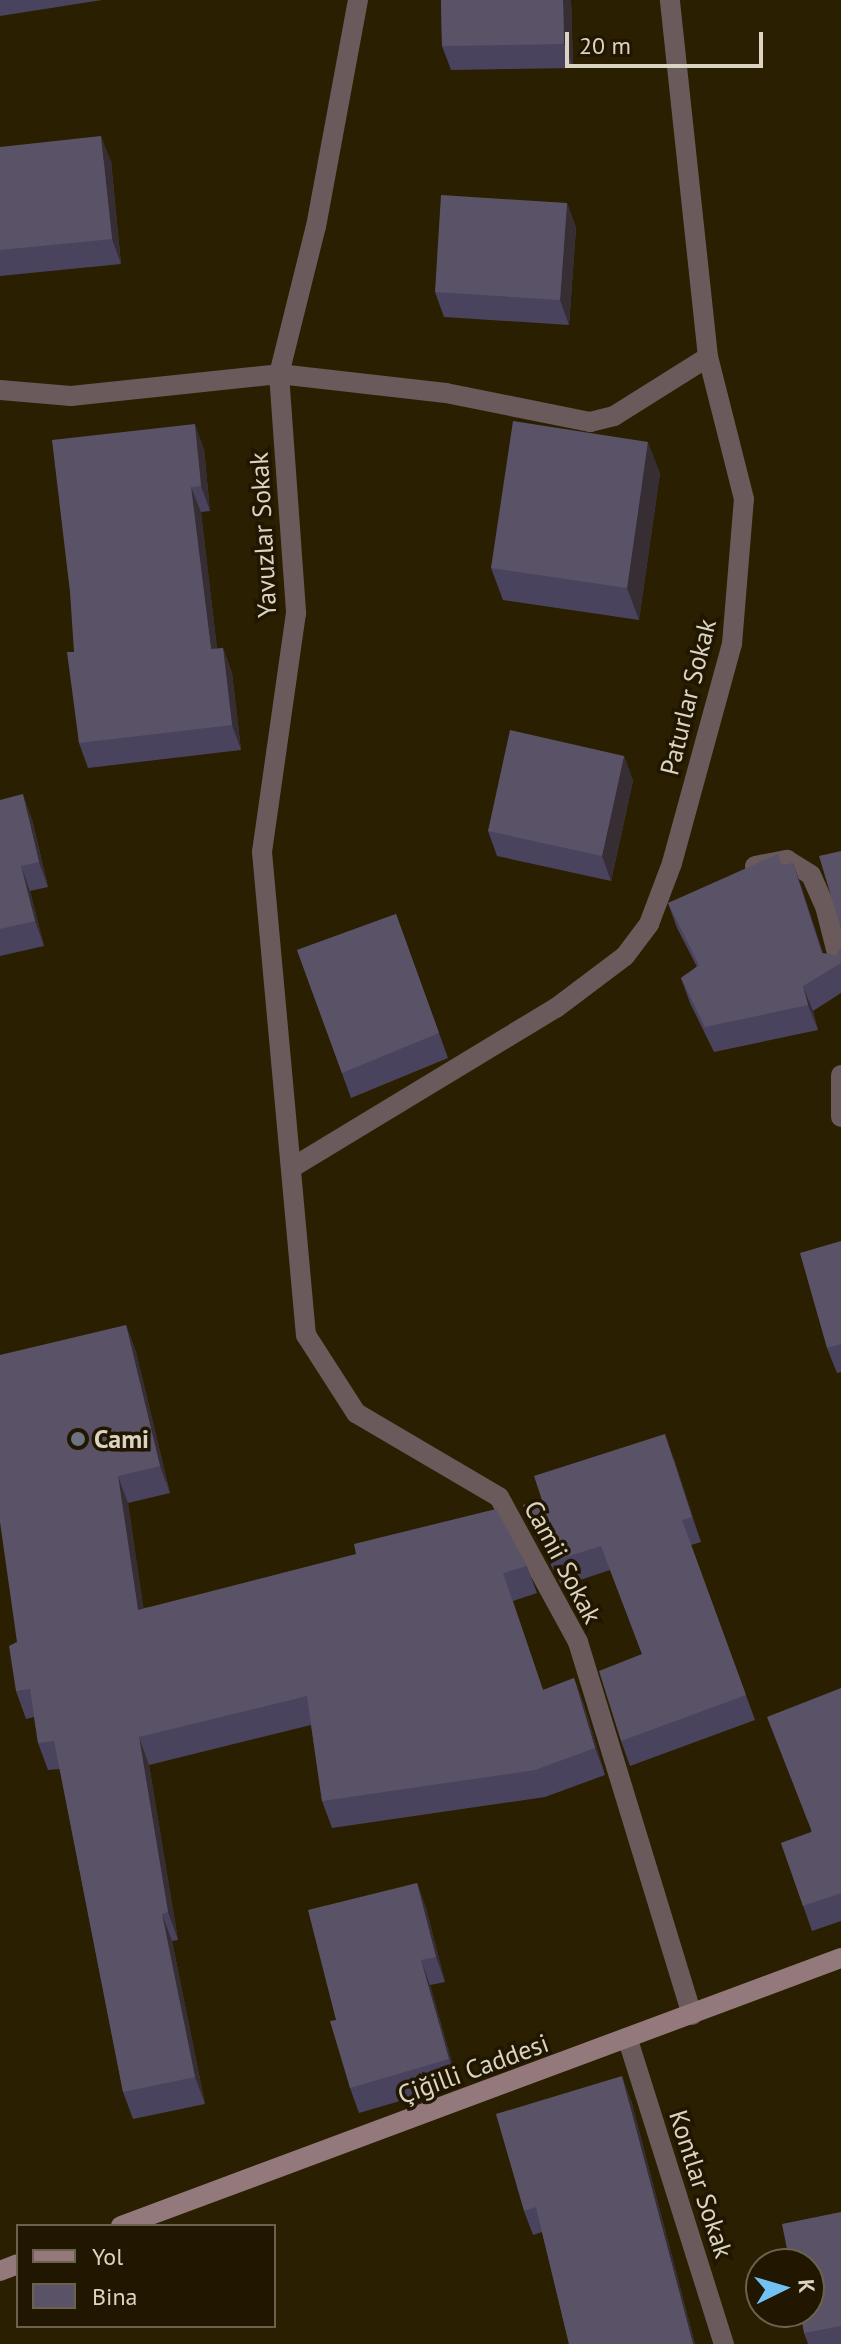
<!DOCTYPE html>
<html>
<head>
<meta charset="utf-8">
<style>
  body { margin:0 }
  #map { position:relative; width:841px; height:2344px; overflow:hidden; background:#2a1f01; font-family:"PT Sans",sans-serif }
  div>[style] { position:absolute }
  .lane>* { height:20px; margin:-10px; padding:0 10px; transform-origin:10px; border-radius:10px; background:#6a5a5b }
  .street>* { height:20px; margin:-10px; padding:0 10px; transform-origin:10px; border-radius:10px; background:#6a5a5b }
  .secondary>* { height:20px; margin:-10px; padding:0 10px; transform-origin:10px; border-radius:10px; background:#94797c }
  .wall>* { inset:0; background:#4a435e }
  .shaded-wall>* { inset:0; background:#372e34 }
  .building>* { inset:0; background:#5a5368 }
  .dots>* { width:22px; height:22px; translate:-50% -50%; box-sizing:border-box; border:4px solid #211600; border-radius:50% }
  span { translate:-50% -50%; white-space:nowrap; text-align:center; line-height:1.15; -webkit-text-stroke:7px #211600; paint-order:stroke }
  .street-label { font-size:26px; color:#dbd4c2 }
  .poi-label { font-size:26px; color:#dbd4c2; font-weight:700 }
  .left { translate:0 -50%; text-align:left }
  .legend { position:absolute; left:16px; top:2224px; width:260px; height:104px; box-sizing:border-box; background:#211600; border:2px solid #6b624e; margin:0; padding:10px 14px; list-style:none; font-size:24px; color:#dbd4c2 }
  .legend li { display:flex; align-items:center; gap:16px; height:40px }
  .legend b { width:40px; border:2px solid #6b624e }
  .north { position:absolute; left:745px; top:2248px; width:80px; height:80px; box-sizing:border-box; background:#211600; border:2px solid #6b624e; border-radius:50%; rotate:85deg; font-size:22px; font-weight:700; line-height:32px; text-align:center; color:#dbd4c2 }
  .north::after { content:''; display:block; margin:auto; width:28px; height:36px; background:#71c1f5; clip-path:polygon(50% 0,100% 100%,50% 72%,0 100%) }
  .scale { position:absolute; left:565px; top:32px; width:198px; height:36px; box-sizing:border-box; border:4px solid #dbd4c2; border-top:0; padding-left:10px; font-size:24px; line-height:28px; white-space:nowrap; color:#dbd4c2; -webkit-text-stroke:6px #211600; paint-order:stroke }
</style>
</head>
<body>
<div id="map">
  <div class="lane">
    <div style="left:0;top:390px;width:71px;rotate:4.8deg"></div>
    <div style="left:71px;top:396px;width:209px;rotate:-6deg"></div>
    <div style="left:279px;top:374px;width:168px;rotate:6.5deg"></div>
    <div style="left:446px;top:393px;width:147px;rotate:11.4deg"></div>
    <div style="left:590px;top:422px;width:25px;rotate:-14deg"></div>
    <div style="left:614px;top:416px;width:111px;rotate:-32.1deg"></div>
    <div style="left:755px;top:866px;width:33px;rotate:-11deg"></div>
    <div style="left:787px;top:860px;width:28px;rotate:32deg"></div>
    <div style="left:811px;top:875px;width:34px;rotate:66deg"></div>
    <div style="left:825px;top:906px;width:65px;rotate:75.7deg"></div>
    <div style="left:841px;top:1075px;width:42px;rotate:90deg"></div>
    <div style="left:293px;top:1167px;width:307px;rotate:-31.2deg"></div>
    <div style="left:556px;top:1008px;width:86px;rotate:-37deg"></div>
    <div style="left:625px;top:956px;width:40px;rotate:-53deg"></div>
    <div style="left:649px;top:924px;width:65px;rotate:-69.3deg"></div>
    <div style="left:672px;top:863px;width:227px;rotate:-74.7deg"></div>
    <div style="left:732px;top:644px;width:145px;rotate:-85.3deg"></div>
    <div style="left:744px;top:499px;width:146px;rotate:-104.2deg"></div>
    <div style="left:708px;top:357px;width:359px;rotate:-96.1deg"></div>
  </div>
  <div class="street">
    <div style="left:358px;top:0;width:230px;rotate:100.5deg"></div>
    <div style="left:316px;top:226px;width:153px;rotate:104deg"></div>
    <div style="left:279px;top:374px;width:240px;rotate:85.9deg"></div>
    <div style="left:296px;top:613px;width:241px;rotate:98.1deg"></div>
    <div style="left:262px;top:852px;width:485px;rotate:84.8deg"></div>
    <div style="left:306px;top:1335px;width:93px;rotate:57.3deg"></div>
    <div style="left:356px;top:1413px;width:166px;rotate:30.4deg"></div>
    <div style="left:499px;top:1497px;width:165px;rotate:61.4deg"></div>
    <div style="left:578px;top:1642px;width:390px;rotate:73deg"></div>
    <div style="left:628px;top:2040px;width:319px;rotate:72.5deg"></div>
  </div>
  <div class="secondary">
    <div style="left:121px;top:2226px;width:768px;rotate:-20.42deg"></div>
    <div style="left:0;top:2271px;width:19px;rotate:-21deg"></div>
  </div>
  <div class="wall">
    <div style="clip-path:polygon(0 0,102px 0,0 16px)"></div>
    <div style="clip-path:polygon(441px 0,571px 0,573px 68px,451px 70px,442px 46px)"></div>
    <div style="clip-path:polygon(0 147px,111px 161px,121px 264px,0 276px)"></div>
    <div style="clip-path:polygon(567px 203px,576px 228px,569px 325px,444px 317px,435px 292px)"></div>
    <div style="clip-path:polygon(204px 449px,210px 511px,201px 512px,217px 649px,223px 648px,232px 673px,241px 750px,88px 768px,79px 743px,74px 652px)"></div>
    <div style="clip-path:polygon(660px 473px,639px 620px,503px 600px,491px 568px)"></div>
    <div style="clip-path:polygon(624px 756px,633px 781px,611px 881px,497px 856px,488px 831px)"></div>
    <div style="clip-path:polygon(0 800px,32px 819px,48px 887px,30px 891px,44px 946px,0 956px)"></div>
    <div style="clip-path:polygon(793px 863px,823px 953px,836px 956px,841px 947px,841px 993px,813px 1011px,818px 1030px,714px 1052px,690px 1003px,681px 978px,697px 967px,677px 928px,668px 903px)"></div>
    <div style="clip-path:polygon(396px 914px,448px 1058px,351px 1098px,297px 950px)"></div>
    <div style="clip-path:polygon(841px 1241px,841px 1372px,837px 1373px,827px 1348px)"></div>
    <div style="clip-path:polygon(126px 1325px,136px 1352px,170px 1493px,128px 1503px,143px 1608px,527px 1566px,537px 1593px,513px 1601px,543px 1690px,574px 1678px,584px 1705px,605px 1775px,545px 1797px,332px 1828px,322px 1801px,311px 1725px,149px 1765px,178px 1940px,172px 1941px,205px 2104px,133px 2119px,123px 2092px,60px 1769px,48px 1770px,38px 1743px,34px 1717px,26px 1719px,16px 1691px,17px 1642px)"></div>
    <div style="clip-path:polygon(674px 1459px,701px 1542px,691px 1545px,755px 1720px,630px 1766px,621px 1741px,642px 1654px,610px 1570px,562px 1586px,532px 1530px,523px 1505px,542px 1500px)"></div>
    <div style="clip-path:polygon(841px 1688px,841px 1921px,812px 1931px,781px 1843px,811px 1832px)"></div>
    <div style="clip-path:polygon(417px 1883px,426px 1908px,445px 1982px,430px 1985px,458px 2084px,359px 2113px,350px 2088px,336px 2020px)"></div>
    <div style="clip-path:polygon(631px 2100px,695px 2344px,569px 2344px,542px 2232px,533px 2235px,524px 2211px)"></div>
    <div style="clip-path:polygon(841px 2212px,841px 2344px,808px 2344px,804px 2333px)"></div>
  </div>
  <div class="shaded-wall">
    <div style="clip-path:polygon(563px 0,571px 0,573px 68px,564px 44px)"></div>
    <div style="clip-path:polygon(101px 136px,111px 161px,121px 264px,112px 239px)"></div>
    <div style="clip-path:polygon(567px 203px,576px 228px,569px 325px,560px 300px)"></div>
    <div style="clip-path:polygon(195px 424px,204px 449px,210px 511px,201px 486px)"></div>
    <div style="clip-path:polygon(648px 442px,660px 473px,639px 620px,627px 588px)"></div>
    <div style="clip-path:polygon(191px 487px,201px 512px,220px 674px,211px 649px)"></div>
    <div style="clip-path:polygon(223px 648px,232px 673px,241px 750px,232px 725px)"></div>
    <div style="clip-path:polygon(624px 756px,633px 781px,611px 881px,602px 856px)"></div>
    <div style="clip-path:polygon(23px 794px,32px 819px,48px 887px,39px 862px)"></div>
    <div style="clip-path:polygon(793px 863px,802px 888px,831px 977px,822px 953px)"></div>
    <div style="clip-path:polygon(21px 866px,30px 891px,44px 946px,35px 921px)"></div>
    <div style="clip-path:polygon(803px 986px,813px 1011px,818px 1030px,808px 1005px)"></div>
    <div style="clip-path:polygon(126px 1325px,136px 1352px,170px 1493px,160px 1466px)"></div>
    <div style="clip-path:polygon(665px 1434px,674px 1459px,701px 1542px,692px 1517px)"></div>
    <div style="clip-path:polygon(118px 1476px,128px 1503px,148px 1637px,138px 1610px)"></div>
    <div style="clip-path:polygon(574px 1678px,584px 1705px,605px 1775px,595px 1748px)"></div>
    <div style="clip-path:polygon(139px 1737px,149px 1765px,178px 1940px,168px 1912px)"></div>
    <div style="clip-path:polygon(417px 1883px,426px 1908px,445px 1982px,436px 1957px)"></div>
    <div style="clip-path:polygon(162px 1914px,172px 1941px,205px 2104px,195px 2077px)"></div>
    <div style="clip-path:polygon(421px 1960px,430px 1985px,458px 2084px,449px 2059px)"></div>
    <div style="clip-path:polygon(622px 2076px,631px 2100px,695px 2344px,693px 2344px)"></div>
  </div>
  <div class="building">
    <div style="clip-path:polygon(441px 0,563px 0,564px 44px,442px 46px)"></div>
    <div style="clip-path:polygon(101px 136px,112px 239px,0 250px,0 147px)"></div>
    <div style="clip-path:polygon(441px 195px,567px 203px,560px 300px,435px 292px)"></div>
    <div style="clip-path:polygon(513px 421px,648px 442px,627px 588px,491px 568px)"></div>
    <div style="clip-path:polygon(195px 424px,201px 486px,191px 487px,211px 649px,223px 648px,232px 725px,79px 743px,67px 652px,74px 652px,70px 592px,52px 440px)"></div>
    <div style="clip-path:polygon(510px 730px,624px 756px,602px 856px,488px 831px)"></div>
    <div style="clip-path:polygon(23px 794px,39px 862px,21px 866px,35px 921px,0 929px,0 800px)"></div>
    <div style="clip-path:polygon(841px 851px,841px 929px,819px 856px)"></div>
    <div style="clip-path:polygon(778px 854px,782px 865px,793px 863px,822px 953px,836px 956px,841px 947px,841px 963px,803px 986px,808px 1005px,705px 1027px,681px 978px,699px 965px,668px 903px)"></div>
    <div style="clip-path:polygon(396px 914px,439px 1033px,342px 1073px,297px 950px)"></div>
    <div style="clip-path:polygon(841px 1241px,841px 1344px,827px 1348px,800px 1253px)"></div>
    <div style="clip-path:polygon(126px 1325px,160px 1466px,118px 1476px,138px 1610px,356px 1554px,354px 1544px,496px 1509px,527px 1566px,503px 1573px,543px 1690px,574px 1678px,595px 1748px,535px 1770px,322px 1801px,307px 1696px,139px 1737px,168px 1912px,162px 1914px,195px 2077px,123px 2092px,54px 1741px,38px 1743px,30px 1689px,16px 1691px,9px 1646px,17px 1642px,0 1522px,0 1355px)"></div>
    <div style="clip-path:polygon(665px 1434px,692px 1517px,682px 1520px,746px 1695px,621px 1741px,599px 1671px,642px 1654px,601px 1546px,553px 1561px,523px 1505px,542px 1500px,534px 1476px)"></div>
    <div style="clip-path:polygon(841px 1688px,841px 1893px,803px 1906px,781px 1843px,812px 1832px,767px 1717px)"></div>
    <div style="clip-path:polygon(417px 1883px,436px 1957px,421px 1960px,449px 2059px,350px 2088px,330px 2021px,336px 2020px,308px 1910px)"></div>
    <div style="clip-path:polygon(622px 2076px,693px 2344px,569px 2344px,536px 2207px,524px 2211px,496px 2114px)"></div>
    <div style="clip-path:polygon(841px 2212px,841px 2326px,804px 2333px,800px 2312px,809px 2312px,809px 2264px,790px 2264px,782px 2224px)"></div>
  </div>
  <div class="dots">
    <div style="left:78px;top:1439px;background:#6b7280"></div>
  </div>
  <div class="street-label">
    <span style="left:263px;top:535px;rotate:-93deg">Yavuzlar Sokak</span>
    <span style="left:688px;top:697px;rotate:-76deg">Paturlar Sokak</span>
    <span style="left:563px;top:1562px;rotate:62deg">Camii Sokak</span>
    <span style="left:473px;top:2069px;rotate:-20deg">Çiğilli Caddesi</span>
    <span style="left:701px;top:2184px;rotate:72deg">Kontlar Sokak</span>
  </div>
  <div class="poi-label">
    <span class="left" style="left:94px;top:1439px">Cami</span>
  </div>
  <ul class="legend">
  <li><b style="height:10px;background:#94797c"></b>Yol</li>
  <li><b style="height:22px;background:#5a5368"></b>Bina</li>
  </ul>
  <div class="north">K</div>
  <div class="scale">20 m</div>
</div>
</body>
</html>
